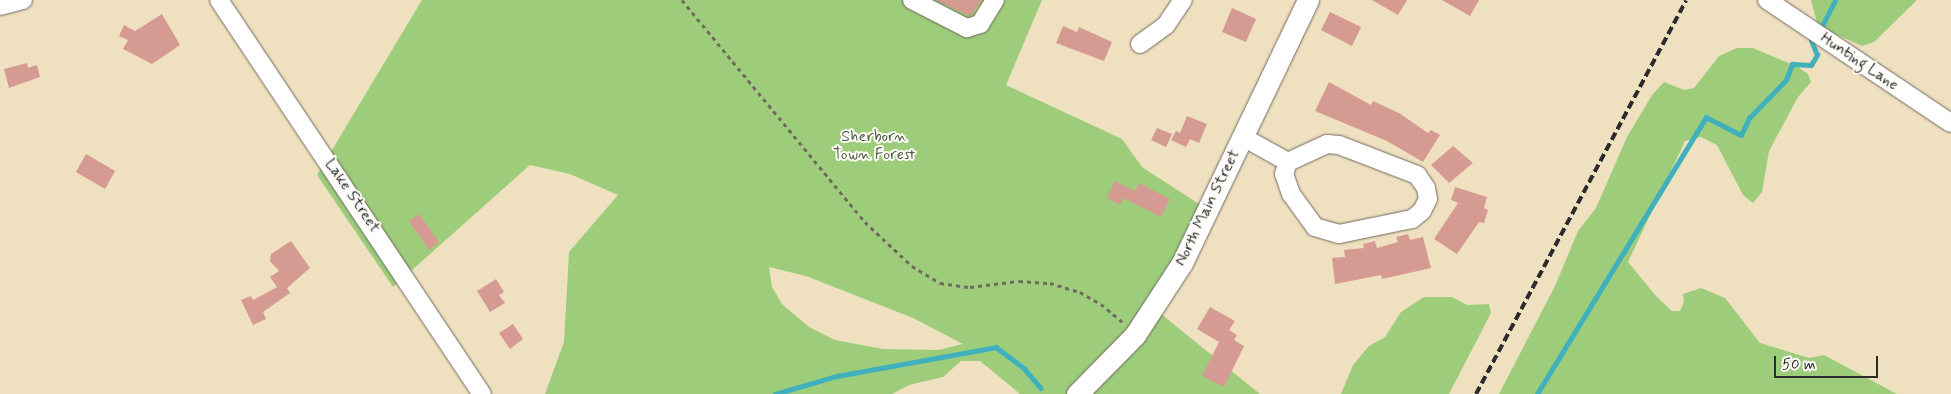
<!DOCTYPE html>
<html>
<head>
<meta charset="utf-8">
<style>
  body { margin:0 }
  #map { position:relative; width:1951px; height:394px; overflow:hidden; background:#efe0c0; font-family:Mynerve,sans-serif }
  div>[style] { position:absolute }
  .green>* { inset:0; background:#9dcd7b }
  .stream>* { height:4.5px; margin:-2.25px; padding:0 2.25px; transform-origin:2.25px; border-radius:2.25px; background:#41b0bd }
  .building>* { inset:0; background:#d59a91 }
  .path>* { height:2.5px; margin-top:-1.25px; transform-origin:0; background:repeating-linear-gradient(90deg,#706a5f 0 4px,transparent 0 8px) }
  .roads { filter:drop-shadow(0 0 1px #706a5f) drop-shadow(0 0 1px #706a5f) }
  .minor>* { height:18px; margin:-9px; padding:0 9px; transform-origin:9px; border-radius:9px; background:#fff }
  .major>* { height:21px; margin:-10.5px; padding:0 10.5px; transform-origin:10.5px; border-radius:10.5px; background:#fff }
  .rail>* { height:4px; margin-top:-2px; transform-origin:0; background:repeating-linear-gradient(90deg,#2b2b2b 0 8px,transparent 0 12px) }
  span { translate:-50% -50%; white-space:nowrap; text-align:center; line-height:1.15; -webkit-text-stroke:4px #fdfcf7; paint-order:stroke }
  .street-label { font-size:16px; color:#2b2b2b }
  .park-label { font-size:16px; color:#4d5c43 }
  .scale { position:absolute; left:1774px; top:356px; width:104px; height:22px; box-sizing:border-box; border:2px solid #2b2b2b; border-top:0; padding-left:6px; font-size:15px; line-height:18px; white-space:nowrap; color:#2b2b2b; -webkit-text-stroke:4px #fdfcf7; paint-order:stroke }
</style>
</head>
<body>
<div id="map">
  <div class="green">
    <div style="clip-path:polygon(evenodd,422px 0,1042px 0,1006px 85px,1122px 139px,1142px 167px,1202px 206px,1161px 314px,1260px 394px,1020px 394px,980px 361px,961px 361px,943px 377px,909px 385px,892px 394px,545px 394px,564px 342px,569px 252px,618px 195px,570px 174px,530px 165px,393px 287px,317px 175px,422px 0,769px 267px,806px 276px,913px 318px,963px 344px,938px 350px,883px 349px,835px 340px,809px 327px,782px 304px,772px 287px,769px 267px)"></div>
    <div style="clip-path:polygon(1811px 0,1917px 0,1874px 42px,1862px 46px,1818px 26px)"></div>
    <div style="clip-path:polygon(1737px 48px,1753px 48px,1798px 67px,1808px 74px,1811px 82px,1798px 97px,1769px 151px,1762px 192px,1753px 203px,1743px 195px,1717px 145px,1701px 137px,1685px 141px,1628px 262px,1656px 296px,1672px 311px,1680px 311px,1684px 302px,1683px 294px,1701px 288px,1725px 298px,1760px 343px,1809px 358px,1824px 355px,1897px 394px,1499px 394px,1555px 286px,1578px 231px,1596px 208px,1627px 137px,1652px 95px,1664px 82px,1684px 90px,1694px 88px,1719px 56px)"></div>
    <div style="clip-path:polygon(1424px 297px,1452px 297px,1467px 305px,1489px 304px,1491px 313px,1449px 394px,1341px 394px,1353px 365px,1369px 346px,1385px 337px,1401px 312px)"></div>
  </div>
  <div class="stream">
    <div style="left:1821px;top:28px;width:31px;rotate:-63deg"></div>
    <div style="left:775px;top:394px;width:65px;rotate:-16.2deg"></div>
    <div style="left:837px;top:376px;width:162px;rotate:-10.3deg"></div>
    <div style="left:996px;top:347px;width:35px;rotate:37deg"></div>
    <div style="left:1024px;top:368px;width:26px;rotate:50deg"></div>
    <div style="left:1537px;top:394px;width:324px;rotate:-58.6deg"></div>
    <div style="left:1706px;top:117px;width:39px;rotate:27deg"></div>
    <div style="left:1741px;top:135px;width:19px;rotate:-65deg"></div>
    <div style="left:1749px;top:118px;width:53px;rotate:-45.8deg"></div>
    <div style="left:1786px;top:80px;width:17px;rotate:-69deg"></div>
    <div style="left:1792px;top:64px;width:19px;rotate:3deg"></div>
    <div style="left:1811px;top:65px;width:12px;rotate:-59deg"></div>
    <div style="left:1817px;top:55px;width:15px;rotate:-113deg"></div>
  </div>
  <div class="building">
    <div style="clip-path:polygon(935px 0,982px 0,970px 16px)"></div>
    <div style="clip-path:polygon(1372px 0,1407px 0,1398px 15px)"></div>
    <div style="clip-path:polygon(1442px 0,1479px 0,1470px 16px)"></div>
    <div style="clip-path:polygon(1232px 8px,1256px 19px,1246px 42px,1222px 32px)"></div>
    <div style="clip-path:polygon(1330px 12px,1361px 27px,1352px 46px,1321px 30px)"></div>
    <div style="clip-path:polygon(162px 14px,180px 45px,152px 64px,123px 49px,128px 40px,119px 36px,124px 25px,135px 31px)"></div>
    <div style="clip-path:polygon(1063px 26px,1077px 32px,1079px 27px,1112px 42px,1104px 61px,1056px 43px)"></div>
    <div style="clip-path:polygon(27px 63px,28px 68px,37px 65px,40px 77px,9px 88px,4px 69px)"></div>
    <div style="clip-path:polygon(1329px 82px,1371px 105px,1373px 101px,1399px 113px,1428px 133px,1431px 130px,1440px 135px,1423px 162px,1387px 141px,1315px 111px)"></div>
    <div style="clip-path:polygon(1187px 116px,1207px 124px,1199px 143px,1190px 139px,1186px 147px,1171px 140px,1176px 131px,1180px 133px)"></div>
    <div style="clip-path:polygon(1157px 128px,1172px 134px,1166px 147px,1151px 140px)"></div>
    <div style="clip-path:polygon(1453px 146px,1473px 163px,1449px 183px,1431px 165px)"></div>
    <div style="clip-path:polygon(86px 154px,115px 171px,105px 189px,76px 172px)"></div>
    <div style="clip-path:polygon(1115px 181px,1135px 191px,1139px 183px,1170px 199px,1161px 217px,1123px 198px,1120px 205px,1107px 198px)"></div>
    <div style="clip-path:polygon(1455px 187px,1487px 197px,1484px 208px,1488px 210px,1484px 223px,1479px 222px,1457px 254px,1434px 239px,1458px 203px,1451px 200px)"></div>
    <div style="clip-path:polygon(419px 214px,439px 242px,429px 250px,409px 221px)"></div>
    <div style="clip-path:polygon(1408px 234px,1410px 240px,1423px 237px,1431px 268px,1382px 279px,1381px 275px,1335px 284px,1332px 258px,1345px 257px,1344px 250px,1364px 248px,1363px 244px,1375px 241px,1377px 248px,1398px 242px,1396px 237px)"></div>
    <div style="clip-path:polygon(291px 241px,310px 268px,287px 288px,290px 293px,263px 312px,266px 319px,253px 325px,241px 300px,251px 296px,253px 300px,277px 287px,270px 277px,279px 271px,270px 261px,271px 254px)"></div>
    <div style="clip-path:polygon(496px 279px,504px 292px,499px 295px,505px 303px,490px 312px,477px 291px)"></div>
    <div style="clip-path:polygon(1210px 307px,1235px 321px,1229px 330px,1237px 335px,1234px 340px,1244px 346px,1224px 387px,1202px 376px,1219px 342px,1197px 329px)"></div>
    <div style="clip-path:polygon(513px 324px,523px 339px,510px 349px,499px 333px)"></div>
  </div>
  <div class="path">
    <div style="left:682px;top:0;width:288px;rotate:50.5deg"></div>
    <div style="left:865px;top:222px;width:64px;rotate:43.1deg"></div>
    <div style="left:912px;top:266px;width:33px;rotate:31deg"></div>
    <div style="left:940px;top:283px;width:30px;rotate:8deg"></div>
    <div style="left:970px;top:287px;width:49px;rotate:-7deg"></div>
    <div style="left:1019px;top:281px;width:31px;rotate:4deg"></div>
    <div style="left:1050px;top:283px;width:31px;rotate:17deg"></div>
    <div style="left:1080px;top:292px;width:24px;rotate:30deg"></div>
    <div style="left:1101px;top:304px;width:30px;rotate:40deg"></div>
  </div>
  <div class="roads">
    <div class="minor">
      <div style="left:219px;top:0;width:474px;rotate:56.3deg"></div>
      <div style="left:912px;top:0;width:62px;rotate:27deg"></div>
      <div style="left:967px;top:28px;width:14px;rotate:-17deg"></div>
      <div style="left:980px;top:24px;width:28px;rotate:-58deg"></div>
      <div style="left:1767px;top:0;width:221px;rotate:33.8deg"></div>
      <div style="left:0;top:6px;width:24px;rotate:-15deg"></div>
      <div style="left:1140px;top:44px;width:32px;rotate:-36deg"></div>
      <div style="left:1166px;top:25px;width:30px;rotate:-56deg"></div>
      <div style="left:1243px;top:137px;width:51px;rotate:29.1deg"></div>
      <div style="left:1327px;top:144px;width:12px;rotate:5deg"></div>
      <div style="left:1339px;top:145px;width:84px;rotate:21deg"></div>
      <div style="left:1417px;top:175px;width:16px;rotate:55deg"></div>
      <div style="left:1426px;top:188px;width:11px;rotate:80deg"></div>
      <div style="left:1428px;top:199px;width:13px;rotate:117deg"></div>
      <div style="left:1422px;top:211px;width:13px;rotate:141deg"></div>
      <div style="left:1412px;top:219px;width:75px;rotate:168.4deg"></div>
      <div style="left:1339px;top:234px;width:25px;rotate:-164deg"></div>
      <div style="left:1315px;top:227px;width:41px;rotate:-126deg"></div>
      <div style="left:1291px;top:194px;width:21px;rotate:-109deg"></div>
      <div style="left:1284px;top:174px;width:13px;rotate:-72deg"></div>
      <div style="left:1288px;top:162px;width:43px;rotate:-24.8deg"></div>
    </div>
    <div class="major">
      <div style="left:1077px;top:394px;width:83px;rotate:-45.5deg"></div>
      <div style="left:1135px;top:335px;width:86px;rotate:-56.9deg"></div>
      <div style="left:1182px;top:263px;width:292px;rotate:-64.4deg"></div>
    </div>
  </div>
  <div class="rail">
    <div style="left:1476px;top:394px;width:446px;rotate:-61.9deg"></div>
  </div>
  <div class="street-label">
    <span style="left:1859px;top:62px;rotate:34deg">Hunting Lane</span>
    <span style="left:352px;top:196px;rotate:56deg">Lake Street</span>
    <span style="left:1208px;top:208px;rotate:-64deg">North Main Street</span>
  </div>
  <div class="park-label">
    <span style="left:874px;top:146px">Sherborn<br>Town Forest</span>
  </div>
  <div class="scale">50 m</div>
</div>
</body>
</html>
